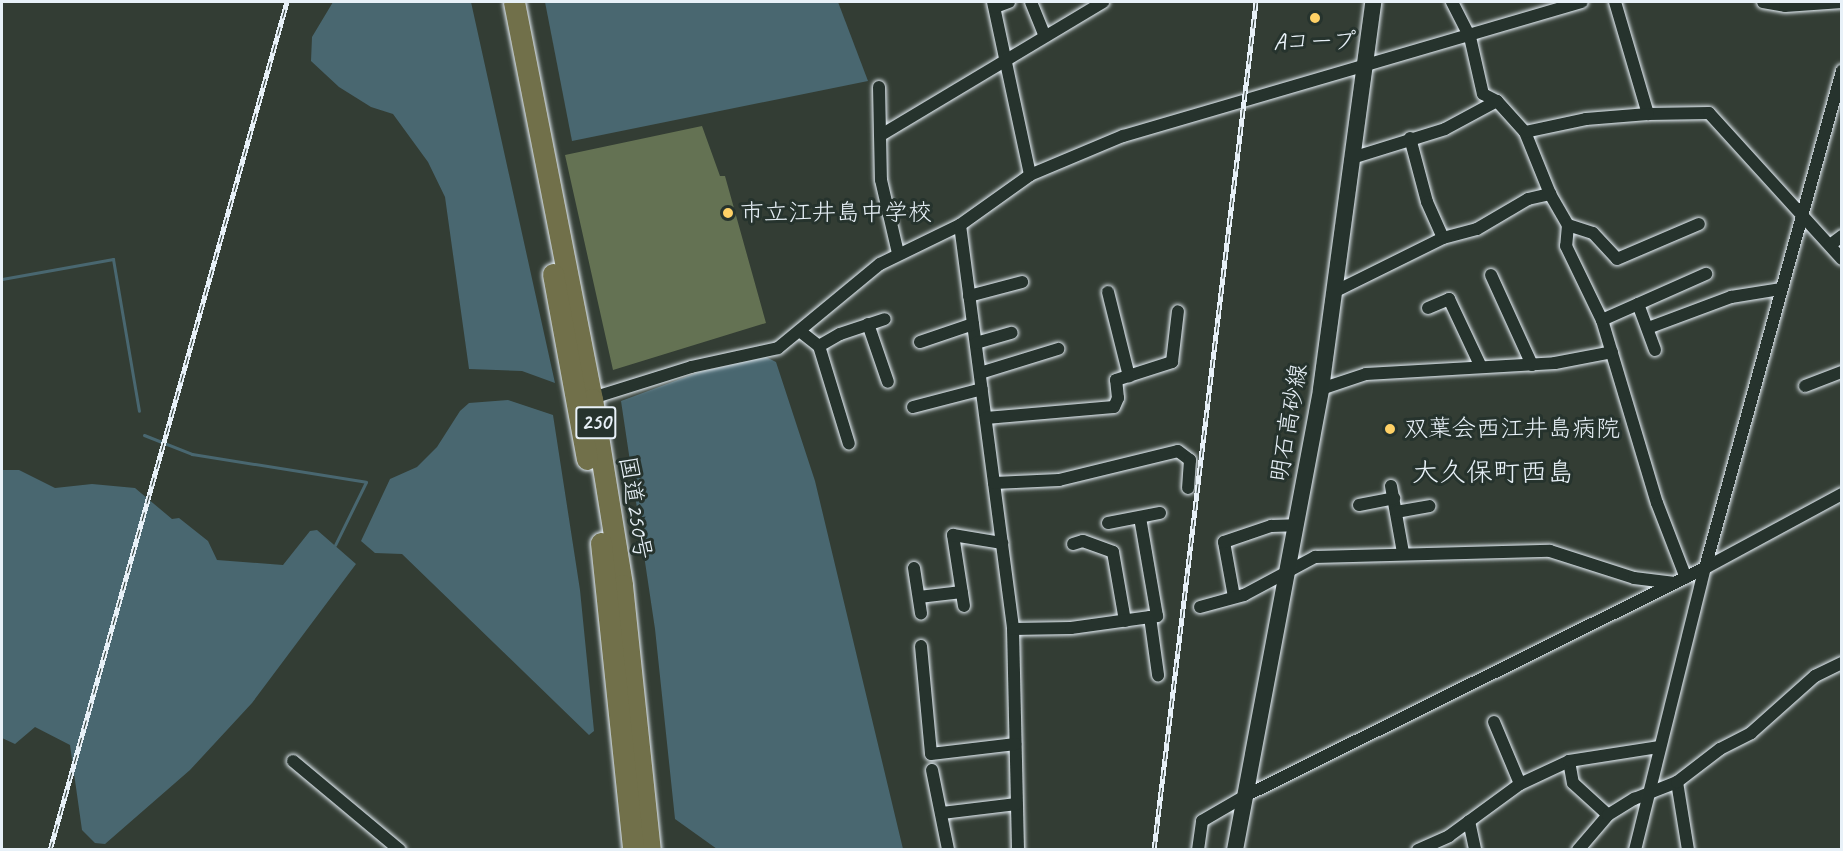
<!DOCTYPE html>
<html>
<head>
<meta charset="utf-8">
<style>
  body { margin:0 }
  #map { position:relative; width:1843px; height:851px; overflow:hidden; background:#333d34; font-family:Caveat,"Klee One",sans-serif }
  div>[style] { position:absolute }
  .green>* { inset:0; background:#647253 }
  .water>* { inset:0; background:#496770 }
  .stream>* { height:3px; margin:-1.5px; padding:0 1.5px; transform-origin:1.5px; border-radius:1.5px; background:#496770 }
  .roads { filter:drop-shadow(0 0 2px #e8f1f8) drop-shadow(0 0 2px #e8f1f8) }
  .street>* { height:12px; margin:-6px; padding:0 6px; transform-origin:6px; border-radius:6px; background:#26332d }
  .secondary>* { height:16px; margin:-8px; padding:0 8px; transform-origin:8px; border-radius:8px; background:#26332d }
  .highway>* { height:21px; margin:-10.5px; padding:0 10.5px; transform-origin:10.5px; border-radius:10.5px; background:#71704a }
  .rail>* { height:5px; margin-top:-2.5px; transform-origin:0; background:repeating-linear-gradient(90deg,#26332d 0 9px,#e8f1f8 0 18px); box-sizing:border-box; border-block:2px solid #e8f1f8 }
  .dots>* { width:16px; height:16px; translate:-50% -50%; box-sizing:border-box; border:3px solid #26332d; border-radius:50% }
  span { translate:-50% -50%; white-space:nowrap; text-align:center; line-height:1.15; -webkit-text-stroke:6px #26332d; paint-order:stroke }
  .shield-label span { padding:2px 4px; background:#26332d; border:2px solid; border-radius:4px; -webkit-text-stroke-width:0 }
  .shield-label { font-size:22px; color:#e8f1f8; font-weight:700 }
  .poi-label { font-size:24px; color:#e8f1f8 }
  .left { translate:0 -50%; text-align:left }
  .street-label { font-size:24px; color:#e8f1f8 }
  .quarter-label { font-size:27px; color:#e8f1f8 }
  .frame { position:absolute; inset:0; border:3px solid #e8f1f8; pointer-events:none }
</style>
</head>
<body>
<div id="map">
  <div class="green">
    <div style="clip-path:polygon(702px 126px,720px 176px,725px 176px,766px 323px,613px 370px,565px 155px)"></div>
  </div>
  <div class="water">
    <div style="clip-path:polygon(333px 2px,471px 2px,555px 383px,522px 371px,469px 369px,445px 197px,428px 162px,393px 114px,371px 107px,339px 87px,311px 61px,312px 37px)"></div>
    <div style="clip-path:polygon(545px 2px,838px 2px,868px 81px,572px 141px)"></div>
    <div style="clip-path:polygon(766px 357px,776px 362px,815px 481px,903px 849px,717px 849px,675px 819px,655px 629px,621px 401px,699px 372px)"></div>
    <div style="clip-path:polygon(508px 400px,553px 415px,580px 590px,594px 731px,589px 735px,402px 554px,375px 553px,361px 541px,390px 479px,417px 467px,437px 447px,460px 411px,469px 403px)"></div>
    <div style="clip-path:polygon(2px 470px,19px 470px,55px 488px,92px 484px,135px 488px,172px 519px,179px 518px,208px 541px,217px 560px,283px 565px,310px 531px,317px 530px,356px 564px,252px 703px,190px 770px,105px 844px,95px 843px,82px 830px,70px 745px,35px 727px,15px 744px,2px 738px)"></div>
  </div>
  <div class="stream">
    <div style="left:2px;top:279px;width:113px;rotate:-10.2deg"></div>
    <div style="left:113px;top:259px;width:154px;rotate:80.3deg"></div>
    <div style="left:144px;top:435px;width:52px;rotate:21.6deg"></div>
    <div style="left:192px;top:454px;width:176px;rotate:9.1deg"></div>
    <div style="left:366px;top:482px;width:70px;rotate:116.2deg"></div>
  </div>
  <div class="roads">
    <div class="street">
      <div style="left:993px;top:2px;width:177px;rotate:77.9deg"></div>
      <div style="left:1031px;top:2px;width:37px;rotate:68deg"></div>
      <div style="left:1452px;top:2px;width:39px;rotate:63deg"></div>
      <div style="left:1470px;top:37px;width:58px;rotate:77.2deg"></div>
      <div style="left:1483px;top:94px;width:16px;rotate:27deg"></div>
      <div style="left:1497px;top:101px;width:42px;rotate:47.9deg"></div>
      <div style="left:1525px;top:132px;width:67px;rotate:68deg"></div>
      <div style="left:1550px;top:194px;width:36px;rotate:60deg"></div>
      <div style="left:1568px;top:225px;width:21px;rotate:95deg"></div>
      <div style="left:1566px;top:246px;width:82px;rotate:64.1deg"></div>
      <div style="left:1602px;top:320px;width:191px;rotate:73.3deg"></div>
      <div style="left:1657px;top:503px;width:80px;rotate:68.9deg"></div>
      <div style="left:1615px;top:2px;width:117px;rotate:73.6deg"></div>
      <div style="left:1648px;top:114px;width:61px;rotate:-0.9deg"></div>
      <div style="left:1709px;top:113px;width:197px;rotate:47.7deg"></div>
      <div style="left:1763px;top:2px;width:22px;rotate:10deg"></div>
      <div style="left:1785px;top:6px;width:57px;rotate:-4deg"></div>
      <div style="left:995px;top:7px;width:15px;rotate:-20deg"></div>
      <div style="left:879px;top:87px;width:93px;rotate:88.8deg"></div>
      <div style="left:881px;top:180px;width:75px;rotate:76.9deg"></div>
      <div style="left:1525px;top:132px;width:62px;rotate:-12deg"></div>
      <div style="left:1586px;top:119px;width:62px;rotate:-4.6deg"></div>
      <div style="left:881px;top:135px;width:259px;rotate:-30.9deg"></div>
      <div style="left:1410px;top:138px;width:66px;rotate:75.1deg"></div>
      <div style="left:1427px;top:202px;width:39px;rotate:66deg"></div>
      <div style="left:1352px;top:158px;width:97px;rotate:-17.3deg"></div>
      <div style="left:1445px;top:129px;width:59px;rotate:-28.3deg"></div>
      <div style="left:960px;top:225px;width:407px;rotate:82.5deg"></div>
      <div style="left:1013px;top:629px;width:221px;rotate:88.7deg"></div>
      <div style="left:1568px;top:225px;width:26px;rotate:18deg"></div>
      <div style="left:1593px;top:233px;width:35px;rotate:47deg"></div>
      <div style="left:1617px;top:259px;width:89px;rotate:-23.1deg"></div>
      <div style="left:1830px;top:245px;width:15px;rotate:-37deg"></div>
      <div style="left:1491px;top:275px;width:99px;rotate:65.5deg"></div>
      <div style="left:1108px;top:292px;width:87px;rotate:76deg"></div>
      <div style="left:1334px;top:292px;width:122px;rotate:-26.4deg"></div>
      <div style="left:1443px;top:238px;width:35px;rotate:-15deg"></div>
      <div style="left:1477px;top:229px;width:59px;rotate:-30.5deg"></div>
      <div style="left:1528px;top:199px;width:23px;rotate:-13deg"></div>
      <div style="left:969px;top:296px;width:55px;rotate:-14.8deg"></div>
      <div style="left:1638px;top:304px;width:49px;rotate:69.7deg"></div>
      <div style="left:1428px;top:308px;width:23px;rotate:-23deg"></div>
      <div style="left:1449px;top:299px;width:75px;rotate:64.8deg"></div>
      <div style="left:1602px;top:320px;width:114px;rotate:-23.9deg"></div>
      <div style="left:868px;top:324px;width:61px;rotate:71deg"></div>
      <div style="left:1648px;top:328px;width:89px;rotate:-20.5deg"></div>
      <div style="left:1731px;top:297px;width:51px;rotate:-9.1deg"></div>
      <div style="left:801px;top:332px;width:23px;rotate:38deg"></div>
      <div style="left:819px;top:346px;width:102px;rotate:73deg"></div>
      <div style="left:920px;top:342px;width:56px;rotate:-18.8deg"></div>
      <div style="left:976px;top:343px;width:37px;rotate:-16deg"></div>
      <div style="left:819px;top:346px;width:24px;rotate:-30deg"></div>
      <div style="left:840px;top:334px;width:47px;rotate:-18.4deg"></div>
      <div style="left:980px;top:373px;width:82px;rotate:-17.1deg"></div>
      <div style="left:1805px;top:386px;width:40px;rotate:-21deg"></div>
      <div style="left:1321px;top:389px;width:47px;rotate:-18.4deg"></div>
      <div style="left:1366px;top:374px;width:189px;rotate:-3.3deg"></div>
      <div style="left:1555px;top:363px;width:58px;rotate:-10.9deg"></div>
      <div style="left:586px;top:400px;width:110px;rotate:-17.4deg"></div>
      <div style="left:691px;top:367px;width:89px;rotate:-12.3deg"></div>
      <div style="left:778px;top:348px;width:132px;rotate:-39.5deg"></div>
      <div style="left:880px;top:264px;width:89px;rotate:-26deg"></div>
      <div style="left:960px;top:225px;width:86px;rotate:-35.5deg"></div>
      <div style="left:1030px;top:175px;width:101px;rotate:-22.8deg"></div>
      <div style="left:1123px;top:136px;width:478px;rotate:-16.3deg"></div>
      <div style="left:913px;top:407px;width:71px;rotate:-14.6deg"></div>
      <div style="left:986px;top:418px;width:128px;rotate:-4.9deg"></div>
      <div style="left:1114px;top:407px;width:10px;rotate:-66deg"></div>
      <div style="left:1118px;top:398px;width:18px;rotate:-96deg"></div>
      <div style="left:1116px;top:380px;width:59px;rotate:-17.8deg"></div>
      <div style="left:1172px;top:362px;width:51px;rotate:-83.3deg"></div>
      <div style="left:994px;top:483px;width:65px;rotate:-2.6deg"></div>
      <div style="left:1059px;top:480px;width:122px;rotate:-13.7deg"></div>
      <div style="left:1178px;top:451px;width:15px;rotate:37deg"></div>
      <div style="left:1190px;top:460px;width:28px;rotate:94deg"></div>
      <div style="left:1391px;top:486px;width:68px;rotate:79.8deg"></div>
      <div style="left:1359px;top:505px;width:36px;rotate:-11deg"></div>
      <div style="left:1396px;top:512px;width:34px;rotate:-10deg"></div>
      <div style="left:1108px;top:523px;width:53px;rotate:-10.9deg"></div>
      <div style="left:1073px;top:544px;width:10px;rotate:-17deg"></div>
      <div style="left:1083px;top:541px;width:32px;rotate:20deg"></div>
      <div style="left:1113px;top:552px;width:70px;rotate:80.1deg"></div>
      <div style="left:914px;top:568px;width:46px;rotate:81.2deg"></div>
      <div style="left:919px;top:597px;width:43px;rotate:-6.6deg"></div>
      <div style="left:1234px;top:597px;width:56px;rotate:-100.3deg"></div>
      <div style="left:1224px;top:542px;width:50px;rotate:-18.8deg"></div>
      <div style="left:1271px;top:526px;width:24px;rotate:-2deg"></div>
      <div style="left:964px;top:606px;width:72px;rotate:-98.8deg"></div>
      <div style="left:953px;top:535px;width:50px;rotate:9.3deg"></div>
      <div style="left:1200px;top:607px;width:46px;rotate:-15.3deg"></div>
      <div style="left:1244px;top:595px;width:81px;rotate:-28.2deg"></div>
      <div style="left:1315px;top:557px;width:235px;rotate:-1.5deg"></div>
      <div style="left:1550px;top:551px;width:88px;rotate:17.8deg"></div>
      <div style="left:1634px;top:578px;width:41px;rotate:7deg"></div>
      <div style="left:1150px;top:617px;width:59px;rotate:82.1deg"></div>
      <div style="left:1013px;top:629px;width:58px;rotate:-1deg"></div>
      <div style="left:1071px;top:628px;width:87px;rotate:-7.9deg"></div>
      <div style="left:1157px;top:616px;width:99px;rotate:-99.8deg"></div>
      <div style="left:921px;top:646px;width:108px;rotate:84.7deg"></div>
      <div style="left:931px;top:754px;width:85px;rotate:-6.8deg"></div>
      <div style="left:1494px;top:722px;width:67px;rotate:67.2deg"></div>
      <div style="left:293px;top:761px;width:139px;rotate:39.8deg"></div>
      <div style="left:1569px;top:761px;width:22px;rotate:80deg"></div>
      <div style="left:1573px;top:783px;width:47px;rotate:42.4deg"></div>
      <div style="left:932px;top:770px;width:81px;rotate:78.6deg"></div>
      <div style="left:1677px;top:782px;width:69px;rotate:80.8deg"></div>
      <div style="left:942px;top:813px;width:75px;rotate:-6.9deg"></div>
      <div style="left:1469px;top:821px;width:30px;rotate:78deg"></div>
      <div style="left:1198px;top:850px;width:29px;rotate:-82deg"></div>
      <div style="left:1202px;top:821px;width:50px;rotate:-30.2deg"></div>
      <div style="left:1245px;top:796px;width:513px;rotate:-26.37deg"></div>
      <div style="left:1705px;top:568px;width:156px;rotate:-28.4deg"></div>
      <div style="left:1418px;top:850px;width:34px;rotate:-24deg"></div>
      <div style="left:1449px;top:836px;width:88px;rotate:-36.2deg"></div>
      <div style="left:1520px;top:784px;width:54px;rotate:-25.1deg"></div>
      <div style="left:1569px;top:761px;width:90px;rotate:-8.9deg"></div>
      <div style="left:1578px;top:850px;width:46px;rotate:-49.4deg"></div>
      <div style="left:1608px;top:815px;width:31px;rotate:-32deg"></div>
      <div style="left:1634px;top:799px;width:46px;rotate:-21.6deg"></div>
      <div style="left:1677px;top:782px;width:54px;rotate:-37.5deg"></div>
      <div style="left:1720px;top:749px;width:35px;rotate:-27deg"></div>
      <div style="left:1751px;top:733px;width:86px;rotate:-41.7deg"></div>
      <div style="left:1815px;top:676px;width:30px;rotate:-26deg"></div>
      <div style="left:1635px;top:850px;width:291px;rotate:-76.1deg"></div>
      <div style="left:1705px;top:568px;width:516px;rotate:-74.59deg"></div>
    </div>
    <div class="secondary">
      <div style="left:1235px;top:850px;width:469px;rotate:-79.4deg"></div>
      <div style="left:1321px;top:389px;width:390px;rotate:-82.3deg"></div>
    </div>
    <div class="highway">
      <div style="left:514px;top:2px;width:405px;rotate:78.9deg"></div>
      <div style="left:592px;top:399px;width:188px;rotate:80.8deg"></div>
      <div style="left:622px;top:585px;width:266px;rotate:84deg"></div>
      <div style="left:553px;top:274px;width:188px;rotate:79.6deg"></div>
      <div style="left:601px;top:543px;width:309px;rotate:84deg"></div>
    </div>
  </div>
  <div class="rail">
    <div style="left:50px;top:850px;width:880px;rotate:-74.39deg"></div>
    <div style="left:1154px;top:850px;width:854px;rotate:-83.14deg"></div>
  </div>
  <div class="dots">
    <div style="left:1315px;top:18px;background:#ffd166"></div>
    <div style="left:728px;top:213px;background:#ffd166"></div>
    <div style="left:1390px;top:429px;background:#ffd166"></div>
  </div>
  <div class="shield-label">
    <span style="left:596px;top:423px">250</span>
  </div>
  <div class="poi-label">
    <span style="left:1315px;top:42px">Aコープ</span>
    <span class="left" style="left:740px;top:213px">市立江井島中学校</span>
    <span class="left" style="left:1404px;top:429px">双葉会西江井島病院</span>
  </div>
  <div class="street-label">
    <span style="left:1289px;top:423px;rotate:-80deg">明石高砂線</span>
    <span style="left:635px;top:508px;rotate:81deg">国道250号</span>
  </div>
  <div class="quarter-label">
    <span style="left:1493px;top:473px">大久保町西島</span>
  </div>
  <div class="frame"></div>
</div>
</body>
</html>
